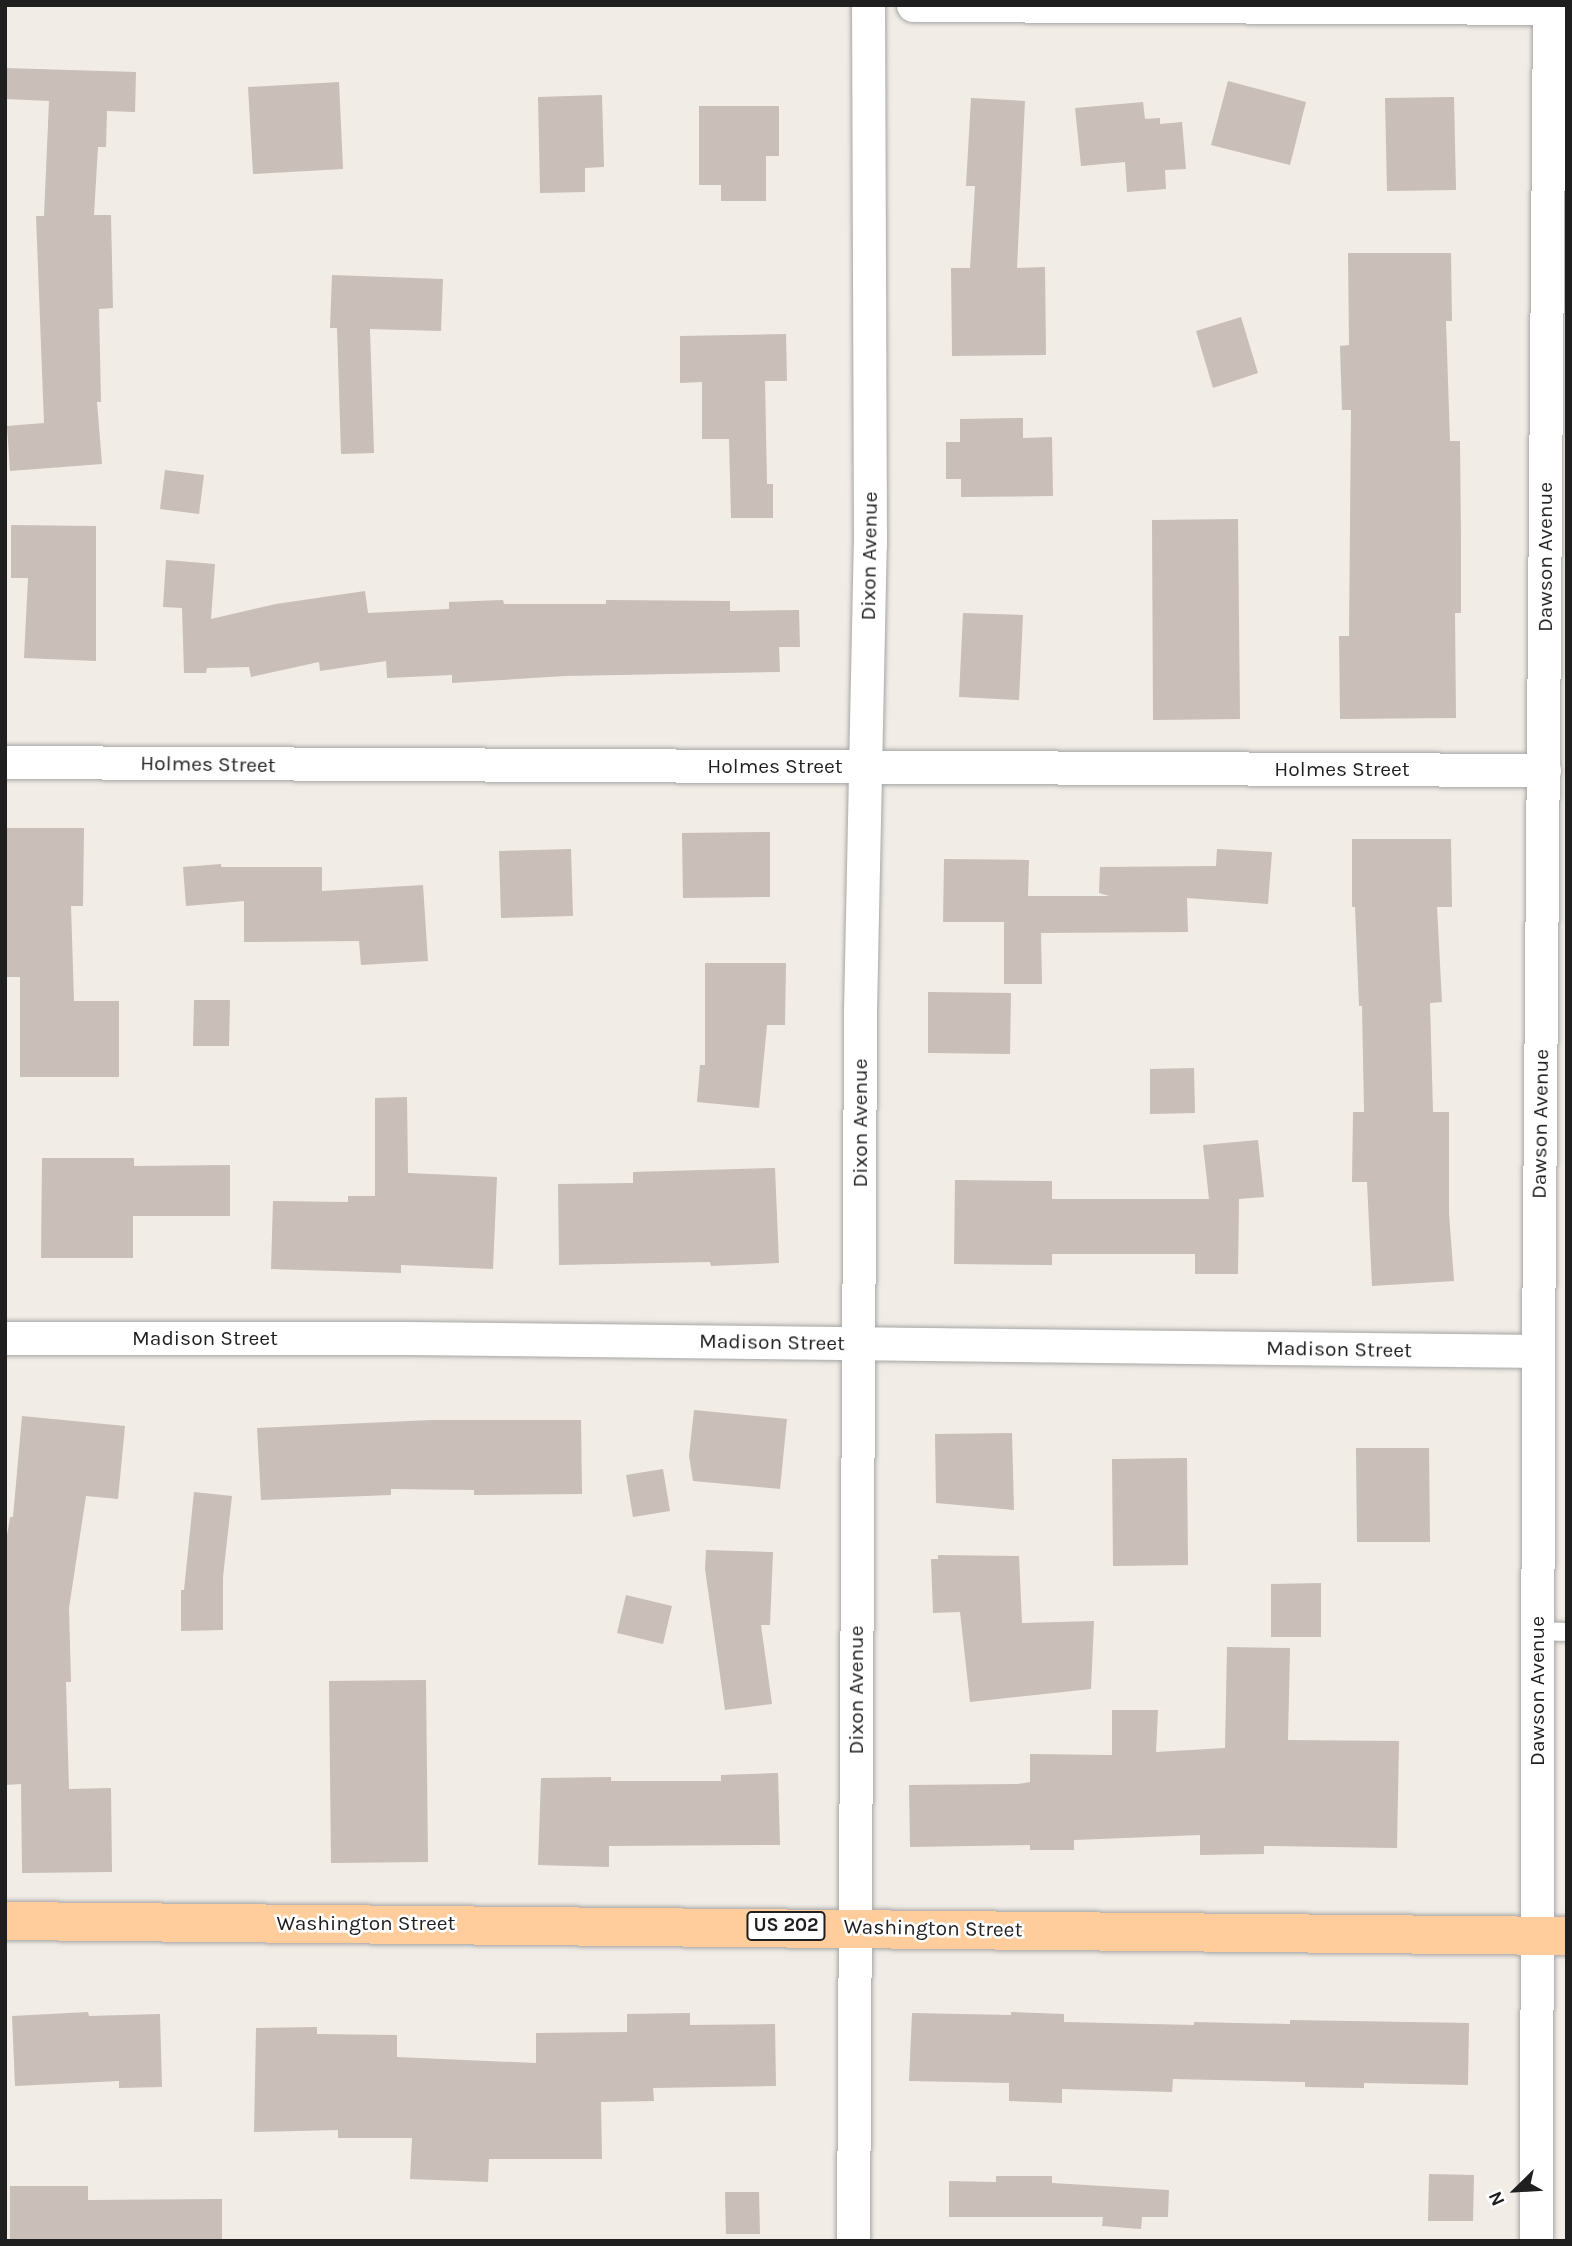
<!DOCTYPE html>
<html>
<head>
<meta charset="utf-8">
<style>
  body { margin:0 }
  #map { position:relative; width:1572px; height:2246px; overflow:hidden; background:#f1ece5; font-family:Karla,sans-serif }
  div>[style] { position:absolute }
  .building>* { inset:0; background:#c9beb8 }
  .roads { filter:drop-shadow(0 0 2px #a6a6a6) drop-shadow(0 0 2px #a6a6a6) }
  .service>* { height:18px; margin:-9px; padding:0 9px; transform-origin:9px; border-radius:9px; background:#fff }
  .minor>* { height:33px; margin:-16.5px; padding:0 16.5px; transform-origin:16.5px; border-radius:16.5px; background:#fff }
  .primary>* { height:38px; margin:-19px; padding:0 19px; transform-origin:19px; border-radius:19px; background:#ffcc9c }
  span { translate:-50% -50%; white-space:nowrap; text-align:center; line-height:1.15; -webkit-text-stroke:5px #fff; paint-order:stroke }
  .shield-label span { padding:2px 5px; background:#fff; border:2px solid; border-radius:5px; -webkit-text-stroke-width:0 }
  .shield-label { font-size:19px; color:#1f1f1f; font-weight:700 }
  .street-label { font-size:21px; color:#1f1f1f }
  .frame { position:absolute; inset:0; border:7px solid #1f1f1f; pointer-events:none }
  .north { position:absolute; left:1481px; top:2155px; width:70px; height:70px; -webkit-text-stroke:5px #fff; paint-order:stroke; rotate:246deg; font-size:19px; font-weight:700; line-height:28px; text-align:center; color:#1f1f1f }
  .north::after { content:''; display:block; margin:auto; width:24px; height:32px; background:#1f1f1f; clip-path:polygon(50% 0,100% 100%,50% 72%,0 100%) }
</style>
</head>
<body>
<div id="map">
  <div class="building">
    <div style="clip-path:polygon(5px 68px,136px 72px,135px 112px,107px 111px,106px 147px,98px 147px,94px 215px,111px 215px,113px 308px,99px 309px,101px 402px,97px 402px,102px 464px,10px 471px,7px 426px,44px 423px,36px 216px,44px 216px,49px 101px,5px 99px)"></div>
    <div style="clip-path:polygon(1228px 81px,1306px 102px,1290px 165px,1211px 145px)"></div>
    <div style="clip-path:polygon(339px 82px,343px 169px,253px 174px,248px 87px)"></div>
    <div style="clip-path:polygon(602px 95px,604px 167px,585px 168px,585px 192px,540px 193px,538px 97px)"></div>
    <div style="clip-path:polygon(1454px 97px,1456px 190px,1387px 191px,1385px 98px)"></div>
    <div style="clip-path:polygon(971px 98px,1025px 101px,1017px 268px,1045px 267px,1046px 355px,952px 356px,951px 268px,970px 268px,975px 186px,966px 186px)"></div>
    <div style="clip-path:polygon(1143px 102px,1145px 119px,1160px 118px,1160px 124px,1182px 122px,1186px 169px,1165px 170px,1166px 189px,1127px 192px,1125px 162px,1081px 166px,1075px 108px)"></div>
    <div style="clip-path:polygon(699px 106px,779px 106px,779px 156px,766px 156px,766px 201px,721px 201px,721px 185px,699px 185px)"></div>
    <div style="clip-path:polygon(1348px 253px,1451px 253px,1452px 321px,1446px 321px,1450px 441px,1460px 441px,1461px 539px,1461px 613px,1455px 613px,1456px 718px,1340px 719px,1339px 636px,1349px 636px,1351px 410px,1342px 410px,1340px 346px,1349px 345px)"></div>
    <div style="clip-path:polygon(332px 275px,443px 279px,441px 331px,370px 329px,374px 453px,341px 454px,337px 328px,330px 328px)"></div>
    <div style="clip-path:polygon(1241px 317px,1258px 373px,1213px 388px,1196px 331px)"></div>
    <div style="clip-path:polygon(786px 334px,787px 381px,765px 381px,767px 484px,773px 484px,773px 518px,731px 518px,729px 439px,702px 439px,702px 382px,680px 383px,680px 336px)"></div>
    <div style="clip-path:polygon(1023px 418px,1023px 438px,1052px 437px,1053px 496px,961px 497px,961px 479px,946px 479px,946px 442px,960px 442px,960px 419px)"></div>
    <div style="clip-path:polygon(165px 470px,204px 475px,199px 514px,160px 509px)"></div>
    <div style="clip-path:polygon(1238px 519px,1240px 719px,1153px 720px,1152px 520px)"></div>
    <div style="clip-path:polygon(11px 525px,96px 526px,96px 661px,24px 658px,28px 578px,11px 578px)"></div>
    <div style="clip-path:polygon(166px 560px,215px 564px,211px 619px,276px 604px,365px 591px,368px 613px,449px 609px,449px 602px,503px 600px,504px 604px,606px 604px,606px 600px,730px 601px,730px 611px,799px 610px,800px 647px,779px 647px,780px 672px,565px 676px,452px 683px,452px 675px,387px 678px,386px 661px,320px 671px,319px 662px,251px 677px,249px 667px,207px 668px,206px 673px,184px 673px,182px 608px,163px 607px)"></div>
    <div style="clip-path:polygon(963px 613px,1023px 615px,1019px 700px,959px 697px)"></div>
    <div style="clip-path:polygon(5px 828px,84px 828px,83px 906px,71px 906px,74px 1001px,119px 1001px,119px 1077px,20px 1077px,20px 977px,5px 977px)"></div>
    <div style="clip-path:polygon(770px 832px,770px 897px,683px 898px,682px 833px)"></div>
    <div style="clip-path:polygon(1352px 839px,1451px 839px,1452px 907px,1437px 907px,1442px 1002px,1430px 1003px,1433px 1112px,1449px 1112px,1449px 1213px,1454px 1281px,1372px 1286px,1367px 1182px,1352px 1182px,1353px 1112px,1364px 1112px,1362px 1006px,1359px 1006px,1355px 907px,1352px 907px)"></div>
    <div style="clip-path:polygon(571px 849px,573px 916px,501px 918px,499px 851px)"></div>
    <div style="clip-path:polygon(1217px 849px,1272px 852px,1268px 904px,1187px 898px,1188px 932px,1041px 933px,1042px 984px,1004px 984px,1004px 922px,943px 922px,944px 859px,1029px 860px,1028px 896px,1109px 896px,1099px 893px,1100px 867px,1216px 866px)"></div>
    <div style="clip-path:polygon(221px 864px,221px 867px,322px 867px,322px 891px,423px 885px,428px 961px,361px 965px,359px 941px,244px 942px,244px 901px,186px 906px,183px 867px)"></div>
    <div style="clip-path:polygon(705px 963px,786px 963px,785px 1025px,767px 1025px,759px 1108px,697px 1102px,700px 1065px,705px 1065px)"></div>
    <div style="clip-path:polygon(928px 992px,1011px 993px,1010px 1054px,928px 1053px)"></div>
    <div style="clip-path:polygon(194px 1000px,230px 1000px,229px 1046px,193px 1046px)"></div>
    <div style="clip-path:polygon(1194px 1068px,1195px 1113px,1150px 1114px,1150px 1069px)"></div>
    <div style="clip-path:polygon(407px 1097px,408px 1173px,497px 1177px,493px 1269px,401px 1265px,401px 1273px,271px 1269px,273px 1201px,348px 1202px,348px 1196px,375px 1196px,375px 1098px)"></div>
    <div style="clip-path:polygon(1258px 1140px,1264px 1197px,1239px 1199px,1238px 1274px,1195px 1274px,1195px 1254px,1052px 1254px,1052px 1265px,954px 1264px,955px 1180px,1052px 1181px,1052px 1199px,1209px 1199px,1203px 1145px)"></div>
    <div style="clip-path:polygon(42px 1158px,134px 1158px,134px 1166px,230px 1165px,230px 1216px,133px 1216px,133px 1258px,41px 1258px)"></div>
    <div style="clip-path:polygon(775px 1168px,779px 1263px,711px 1266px,710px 1262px,559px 1265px,558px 1184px,633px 1183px,633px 1172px)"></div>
    <div style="clip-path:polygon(694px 1410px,787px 1419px,780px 1489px,693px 1481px,689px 1456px)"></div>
    <div style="clip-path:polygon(22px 1416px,125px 1426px,118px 1499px,86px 1496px,69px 1608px,71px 1682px,66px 1682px,69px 1789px,111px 1788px,112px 1872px,22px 1873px,21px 1784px,5px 1785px,5px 1548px,10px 1517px,13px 1517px)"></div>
    <div style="clip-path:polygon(431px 1420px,581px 1420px,582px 1494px,474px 1495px,474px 1490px,391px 1489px,391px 1495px,261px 1500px,257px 1428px)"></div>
    <div style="clip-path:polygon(1012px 1433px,1014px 1510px,936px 1503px,935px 1434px)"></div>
    <div style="clip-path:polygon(1356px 1448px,1429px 1448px,1430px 1542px,1357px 1542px)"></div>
    <div style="clip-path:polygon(1187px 1458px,1188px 1565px,1113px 1566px,1112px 1459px)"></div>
    <div style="clip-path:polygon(663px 1469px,670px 1511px,633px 1517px,626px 1475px)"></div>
    <div style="clip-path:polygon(194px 1492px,232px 1496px,223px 1577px,223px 1630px,181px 1631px,181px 1590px,184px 1590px)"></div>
    <div style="clip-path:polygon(706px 1550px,773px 1552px,770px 1625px,761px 1625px,772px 1704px,725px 1710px,705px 1569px)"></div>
    <div style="clip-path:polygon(938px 1555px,1019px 1556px,1022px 1623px,1094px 1621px,1091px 1689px,970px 1702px,960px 1612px,933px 1613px,931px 1559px,938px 1559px)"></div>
    <div style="clip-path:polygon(1321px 1583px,1321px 1637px,1271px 1637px,1271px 1584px)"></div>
    <div style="clip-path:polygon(626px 1595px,672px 1606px,663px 1644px,617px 1633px)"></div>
    <div style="clip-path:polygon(1227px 1647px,1290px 1648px,1288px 1740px,1399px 1741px,1397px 1848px,1264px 1846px,1264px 1854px,1200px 1855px,1200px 1835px,1074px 1840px,1074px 1850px,1030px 1850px,1030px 1845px,910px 1847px,909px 1785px,1018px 1784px,1030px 1782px,1030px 1754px,1112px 1755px,1112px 1710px,1158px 1710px,1156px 1752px,1225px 1748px)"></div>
    <div style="clip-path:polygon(426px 1680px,428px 1862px,331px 1863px,329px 1681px)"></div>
    <div style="clip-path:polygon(778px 1773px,780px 1845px,609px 1846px,609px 1867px,538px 1865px,541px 1778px,611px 1777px,611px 1781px,721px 1781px,721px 1775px)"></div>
    <div style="clip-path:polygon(88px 2012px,89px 2016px,160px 2014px,162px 2087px,119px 2088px,119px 2081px,15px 2086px,12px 2016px)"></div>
    <div style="clip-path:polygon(1011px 2012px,1064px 2014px,1064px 2022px,1194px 2025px,1194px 2022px,1290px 2024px,1290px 2020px,1469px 2023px,1468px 2085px,1364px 2083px,1364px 2088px,1305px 2087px,1305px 2082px,1173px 2079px,1172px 2092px,1062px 2089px,1062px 2103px,1009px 2101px,1009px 2083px,909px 2081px,912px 2013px,1011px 2015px)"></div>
    <div style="clip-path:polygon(690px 2013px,690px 2025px,775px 2024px,776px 2086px,653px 2088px,654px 2101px,601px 2102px,602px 2159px,489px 2159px,488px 2182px,410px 2179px,412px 2138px,338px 2138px,338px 2130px,254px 2132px,256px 2028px,317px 2027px,317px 2034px,397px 2035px,397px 2057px,536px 2063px,536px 2033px,627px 2032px,627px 2014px)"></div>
    <div style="clip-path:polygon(1429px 2174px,1474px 2175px,1473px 2221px,1428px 2221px)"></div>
    <div style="clip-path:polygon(996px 2176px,1052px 2176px,1052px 2183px,1169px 2190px,1168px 2217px,1142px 2217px,1141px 2229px,1102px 2226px,1103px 2217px,949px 2217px,949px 2181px,996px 2182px)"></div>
    <div style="clip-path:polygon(10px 2186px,88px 2186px,88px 2200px,222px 2199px,222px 2241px,10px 2241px)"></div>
    <div style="clip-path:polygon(725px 2192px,759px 2192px,760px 2234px,726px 2234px)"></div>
  </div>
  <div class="roads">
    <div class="service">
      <div style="left:1538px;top:1631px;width:29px;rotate:2deg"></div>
    </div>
    <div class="minor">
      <div style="left:913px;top:5px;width:654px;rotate:0.26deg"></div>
      <div style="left:5px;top:762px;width:1539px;rotate:0.3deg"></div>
      <div style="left:5px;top:1338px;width:402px"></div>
      <div style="left:407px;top:1338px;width:1131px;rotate:0.66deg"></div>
      <div style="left:853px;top:2241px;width:1230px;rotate:-89.67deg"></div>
      <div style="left:860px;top:1011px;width:466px;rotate:-88.8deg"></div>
      <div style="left:870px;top:545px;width:540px;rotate:-90.21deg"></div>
      <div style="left:1536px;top:2241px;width:890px;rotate:-89.87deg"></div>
      <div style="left:1538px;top:1351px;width:1343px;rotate:-89.53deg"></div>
    </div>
    <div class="primary">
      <div style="left:5px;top:1921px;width:1562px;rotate:0.55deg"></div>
    </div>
  </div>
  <div class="shield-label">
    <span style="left:786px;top:1926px">US 202</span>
  </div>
  <div class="street-label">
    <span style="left:869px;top:556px;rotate:-89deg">Dixon Avenue</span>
    <span style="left:1545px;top:557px;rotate:-90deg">Dawson Avenue</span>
    <span style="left:208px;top:764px;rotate:1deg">Holmes Street</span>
    <span style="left:775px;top:766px">Holmes Street</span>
    <span style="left:1342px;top:769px">Holmes Street</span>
    <span style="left:860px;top:1123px;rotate:-90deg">Dixon Avenue</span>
    <span style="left:1540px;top:1124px;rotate:-89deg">Dawson Avenue</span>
    <span style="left:205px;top:1338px">Madison Street</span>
    <span style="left:772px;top:1342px;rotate:1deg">Madison Street</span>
    <span style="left:1339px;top:1349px;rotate:1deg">Madison Street</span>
    <span style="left:856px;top:1690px;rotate:-90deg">Dixon Avenue</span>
    <span style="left:1537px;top:1691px;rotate:-90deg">Dawson Avenue</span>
    <span style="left:366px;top:1923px">Washington Street</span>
    <span style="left:933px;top:1928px;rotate:1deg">Washington Street</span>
  </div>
  <div class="frame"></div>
  <div class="north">N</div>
</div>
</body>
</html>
